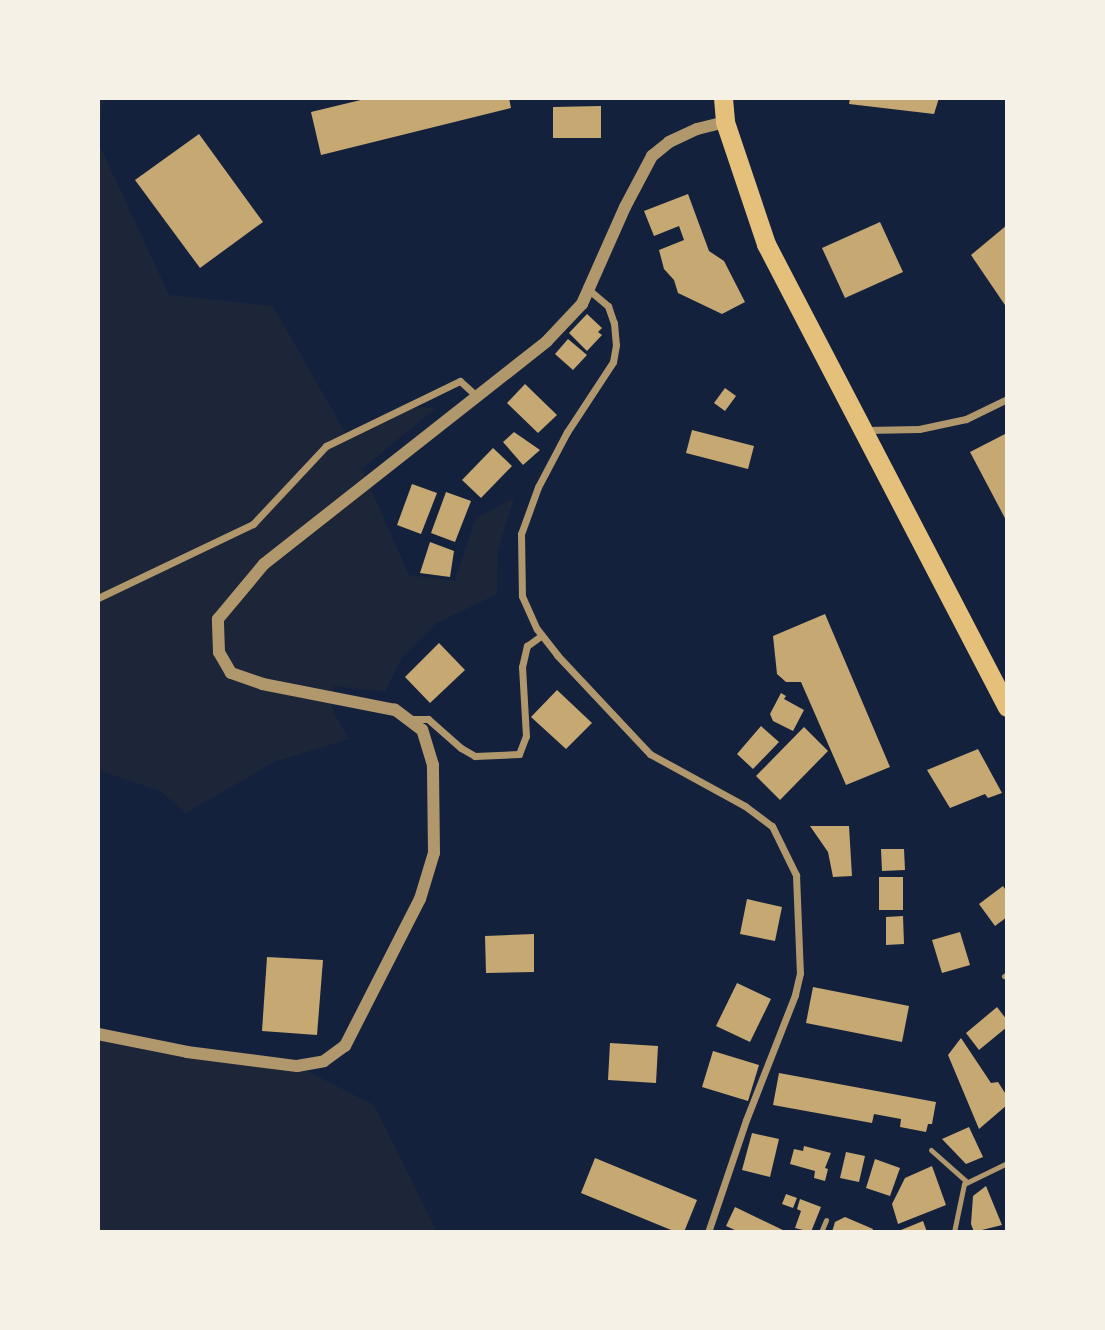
<!DOCTYPE html>
<html>
<head>
<meta charset="utf-8">
<style>
  body { margin:0 }
  #map { position:relative; width:1105px; height:1330px; overflow:hidden; background:#14213d; font-family:"IBM Plex Serif",serif }
  div>[style] { position:absolute }
  .green>* { inset:0; background:#1d2539 }
  .building>* { inset:0; background:#c6a872 }
  .service>* { height:5px; margin:-2.5px; padding:0 2.5px; transform-origin:2.5px; border-radius:2.5px; background:#b1986c }
  .minor>* { height:7px; margin:-3.5px; padding:0 3.5px; transform-origin:3.5px; border-radius:3.5px; background:#b1986c }
  .tertiary>* { height:12px; margin:-6px; padding:0 6px; transform-origin:6px; border-radius:6px; background:#b1986c }
  .trunk>* { height:19px; margin:-9.5px; padding:0 9.5px; transform-origin:9.5px; border-radius:9.5px; background:#e5c07b }
  span { translate:-50% -50%; white-space:nowrap; text-align:center; line-height:1.15; -webkit-text-stroke:7px #f6f1e7; paint-order:stroke }
  .frame { position:absolute; inset:0; border:100px solid #f6f1e7; pointer-events:none }
</style>
</head>
<body>
<div id="map">
  <div class="green">
    <div style="clip-path:polygon(98px 98px,104px 98px,98px 142px,169px 295px,273px 306px,346px 434px,408px 407px,436px 408px,362px 469px,409px 575px,455px 581px,476px 518px,514px 498px,498px 550px,497px 594px,435px 624px,402px 657px,385px 692px,334px 686px,332px 710px,349px 739px,274px 762px,186px 813px,160px 791px,98px 770px)"></div>
    <div style="clip-path:polygon(98px 1034px,297px 1066px,374px 1105px,437px 1232px,98px 1232px)"></div>
  </div>
  <div class="building">
    <div style="clip-path:polygon(369px 98px,509px 98px,511px 108px,321px 155px,311px 112px)"></div>
    <div style="clip-path:polygon(850px 98px,939px 98px,934px 114px,849px 104px)"></div>
    <div style="clip-path:polygon(601px 106px,601px 138px,553px 138px,553px 107px)"></div>
    <div style="clip-path:polygon(199px 134px,263px 222px,200px 268px,135px 180px)"></div>
    <div style="clip-path:polygon(688px 194px,709px 251px,724px 261px,745px 302px,722px 314px,678px 293px,674px 280px,664px 269px,659px 250px,684px 240px,679px 226px,654px 236px,644px 211px)"></div>
    <div style="clip-path:polygon(880px 222px,903px 272px,845px 298px,822px 248px)"></div>
    <div style="clip-path:polygon(1007px 225px,1007px 308px,971px 255px)"></div>
    <div style="clip-path:polygon(587px 314px,602px 328px,598px 332px,602px 335px,587px 351px,569px 333px)"></div>
    <div style="clip-path:polygon(568px 339px,587px 355px,573px 370px,555px 354px)"></div>
    <div style="clip-path:polygon(525px 384px,557px 415px,538px 433px,507px 403px)"></div>
    <div style="clip-path:polygon(725px 388px,736px 396px,725px 411px,714px 403px)"></div>
    <div style="clip-path:polygon(692px 430px,754px 446px,748px 469px,686px 453px)"></div>
    <div style="clip-path:polygon(514px 432px,540px 450px,523px 465px,503px 442px)"></div>
    <div style="clip-path:polygon(1007px 433px,1007px 522px,970px 452px)"></div>
    <div style="clip-path:polygon(493px 448px,512px 466px,481px 498px,462px 480px)"></div>
    <div style="clip-path:polygon(412px 484px,437px 493px,421px 534px,397px 525px)"></div>
    <div style="clip-path:polygon(446px 492px,471px 501px,455px 542px,431px 533px)"></div>
    <div style="clip-path:polygon(430px 542px,454px 551px,450px 577px,420px 573px)"></div>
    <div style="clip-path:polygon(825px 614px,890px 767px,846px 785px,801px 682px,786px 682px,777px 674px,773px 636px)"></div>
    <div style="clip-path:polygon(439px 643px,465px 670px,430px 703px,405px 677px)"></div>
    <div style="clip-path:polygon(557px 690px,592px 723px,566px 749px,531px 717px)"></div>
    <div style="clip-path:polygon(781px 693px,786px 696px,784px 699px,804px 710px,793px 731px,773px 721px,770px 714px)"></div>
    <div style="clip-path:polygon(761px 726px,779px 742px,753px 769px,737px 754px)"></div>
    <div style="clip-path:polygon(804px 727px,828px 751px,780px 800px,756px 776px)"></div>
    <div style="clip-path:polygon(978px 749px,1002px 793px,988px 798px,985px 794px,950px 808px,927px 770px)"></div>
    <div style="clip-path:polygon(810px 826px,849px 826px,852px 876px,833px 877px,828px 852px)"></div>
    <div style="clip-path:polygon(881px 849px,904px 849px,905px 870px,882px 871px)"></div>
    <div style="clip-path:polygon(879px 877px,903px 877px,903px 910px,879px 910px)"></div>
    <div style="clip-path:polygon(1003px 886px,1007px 892px,1007px 917px,995px 926px,979px 904px)"></div>
    <div style="clip-path:polygon(747px 899px,782px 907px,775px 941px,740px 934px)"></div>
    <div style="clip-path:polygon(903px 916px,904px 944px,886px 945px,886px 917px)"></div>
    <div style="clip-path:polygon(960px 932px,970px 965px,942px 973px,932px 940px)"></div>
    <div style="clip-path:polygon(534px 934px,534px 972px,486px 973px,485px 936px)"></div>
    <div style="clip-path:polygon(267px 957px,323px 960px,317px 1035px,262px 1031px)"></div>
    <div style="clip-path:polygon(737px 983px,771px 999px,750px 1042px,716px 1026px)"></div>
    <div style="clip-path:polygon(813px 987px,909px 1006px,902px 1042px,806px 1023px)"></div>
    <div style="clip-path:polygon(997px 1007px,1007px 1020px,1007px 1027px,979px 1050px,966px 1033px)"></div>
    <div style="clip-path:polygon(961px 1038px,991px 1083px,998px 1082px,1007px 1096px,1007px 1105px,979px 1129px,948px 1055px)"></div>
    <div style="clip-path:polygon(610px 1043px,658px 1046px,656px 1083px,608px 1080px)"></div>
    <div style="clip-path:polygon(713px 1051px,759px 1065px,748px 1101px,702px 1087px)"></div>
    <div style="clip-path:polygon(779px 1073px,936px 1102px,932px 1124px,928px 1124px,926px 1132px,900px 1127px,901px 1119px,874px 1114px,872px 1123px,773px 1105px)"></div>
    <div style="clip-path:polygon(969px 1127px,983px 1157px,966px 1164px,942px 1139px)"></div>
    <div style="clip-path:polygon(752px 1133px,779px 1139px,770px 1177px,742px 1170px)"></div>
    <div style="clip-path:polygon(804px 1146px,831px 1153px,825px 1168px,828px 1169px,825px 1181px,814px 1178px,815px 1171px,790px 1164px,794px 1149px,803px 1151px)"></div>
    <div style="clip-path:polygon(846px 1152px,865px 1156px,859px 1182px,840px 1178px)"></div>
    <div style="clip-path:polygon(595px 1158px,697px 1200px,684px 1232px,676px 1232px,581px 1193px)"></div>
    <div style="clip-path:polygon(875px 1159px,900px 1168px,890px 1196px,866px 1188px)"></div>
    <div style="clip-path:polygon(932px 1166px,946px 1205px,898px 1224px,892px 1204px,905px 1178px)"></div>
    <div style="clip-path:polygon(986px 1186px,1002px 1225px,974px 1232px,971px 1224px,973px 1196px)"></div>
    <div style="clip-path:polygon(786px 1194px,797px 1198px,793px 1208px,782px 1204px)"></div>
    <div style="clip-path:polygon(800px 1199px,821px 1207px,811px 1232px,795px 1228px,801px 1211px,797px 1209px)"></div>
    <div style="clip-path:polygon(735px 1207px,787px 1232px,739px 1232px,726px 1226px)"></div>
    <div style="clip-path:polygon(845px 1217px,873px 1229px,872px 1232px,832px 1232px,835px 1222px)"></div>
    <div style="clip-path:polygon(923px 1221px,927px 1232px,896px 1232px)"></div>
  </div>
  <div class="service">
    <div style="left:1004px;top:976px;width:4px;rotate:-34deg"></div>
    <div style="left:931px;top:1150px;width:48px;rotate:41.6deg"></div>
    <div style="left:821px;top:1232px;width:13px;rotate:-67deg"></div>
    <div style="left:954px;top:1232px;width:49px;rotate:-78.2deg"></div>
    <div style="left:964px;top:1184px;width:48px;rotate:-26deg"></div>
  </div>
  <div class="minor">
    <div style="left:589px;top:290px;width:25px;rotate:40deg"></div>
    <div style="left:608px;top:306px;width:18px;rotate:71deg"></div>
    <div style="left:614px;top:323px;width:22px;rotate:85deg"></div>
    <div style="left:616px;top:345px;width:17px;rotate:100deg"></div>
    <div style="left:613px;top:362px;width:84px;rotate:123.3deg"></div>
    <div style="left:567px;top:432px;width:62px;rotate:117.8deg"></div>
    <div style="left:538px;top:487px;width:50px;rotate:109.9deg"></div>
    <div style="left:521px;top:534px;width:62px;rotate:89.1deg"></div>
    <div style="left:522px;top:596px;width:36px;rotate:66deg"></div>
    <div style="left:537px;top:629px;width:33px;rotate:52deg"></div>
    <div style="left:557px;top:655px;width:136px;rotate:46.8deg"></div>
    <div style="left:650px;top:754px;width:108px;rotate:28.7deg"></div>
    <div style="left:745px;top:806px;width:34px;rotate:37deg"></div>
    <div style="left:772px;top:826px;width:55px;rotate:63.9deg"></div>
    <div style="left:796px;top:875px;width:98px;rotate:87.7deg"></div>
    <div style="left:800px;top:973px;width:23px;rotate:103deg"></div>
    <div style="left:795px;top:995px;width:134px;rotate:111.4deg"></div>
    <div style="left:746px;top:1120px;width:118px;rotate:108.7deg"></div>
    <div style="left:866px;top:430px;width:53px;rotate:-1.1deg"></div>
    <div style="left:919px;top:429px;width:48px;rotate:-12deg"></div>
    <div style="left:966px;top:419px;width:46px;rotate:-26deg"></div>
    <div style="left:98px;top:598px;width:172px;rotate:-25.5deg"></div>
    <div style="left:253px;top:524px;width:107px;rotate:-46.9deg"></div>
    <div style="left:326px;top:446px;width:149px;rotate:-25.9deg"></div>
    <div style="left:460px;top:381px;width:24px;rotate:42deg"></div>
    <div style="left:409px;top:719px;width:19px"></div>
    <div style="left:428px;top:719px;width:44px;rotate:41.3deg"></div>
    <div style="left:461px;top:748px;width:16px;rotate:30deg"></div>
    <div style="left:475px;top:756px;width:44px;rotate:-2.6deg"></div>
    <div style="left:519px;top:754px;width:19px;rotate:-69deg"></div>
    <div style="left:526px;top:736px;width:69px;rotate:-93.3deg"></div>
    <div style="left:522px;top:667px;width:22px;rotate:-77deg"></div>
    <div style="left:527px;top:646px;width:17px;rotate:-36deg"></div>
  </div>
  <div class="tertiary">
    <div style="left:98px;top:1034px;width:91px;rotate:11.4deg"></div>
    <div style="left:187px;top:1052px;width:111px;rotate:7.3deg"></div>
    <div style="left:297px;top:1066px;width:27px;rotate:-10deg"></div>
    <div style="left:324px;top:1061px;width:26px;rotate:-36deg"></div>
    <div style="left:345px;top:1046px;width:165px;rotate:-63deg"></div>
    <div style="left:420px;top:899px;width:48px;rotate:-73.1deg"></div>
    <div style="left:434px;top:853px;width:88px;rotate:-90.7deg"></div>
    <div style="left:433px;top:765px;width:37px;rotate:-107deg"></div>
    <div style="left:422px;top:730px;width:34px;rotate:-143deg"></div>
    <div style="left:395px;top:710px;width:135px;rotate:-168.9deg"></div>
    <div style="left:263px;top:684px;width:34px;rotate:-161deg"></div>
    <div style="left:231px;top:673px;width:24px;rotate:-120deg"></div>
    <div style="left:219px;top:652px;width:33px;rotate:-92deg"></div>
    <div style="left:218px;top:619px;width:72px;rotate:-50.1deg"></div>
    <div style="left:264px;top:564px;width:360px;rotate:-38.2deg"></div>
    <div style="left:547px;top:341px;width:51px;rotate:-46.6deg"></div>
    <div style="left:582px;top:304px;width:106px;rotate:-66.1deg"></div>
    <div style="left:625px;top:207px;width:58px;rotate:-62.1deg"></div>
    <div style="left:652px;top:156px;width:22px;rotate:-39deg"></div>
    <div style="left:669px;top:142px;width:31px;rotate:-25deg"></div>
    <div style="left:697px;top:129px;width:29px;rotate:-14deg"></div>
  </div>
  <div class="trunk">
    <div style="left:723px;top:98px;width:24px;rotate:85deg"></div>
    <div style="left:725px;top:122px;width:129px;rotate:71.4deg"></div>
    <div style="left:766px;top:244px;width:522px;rotate:62.5deg"></div>
  </div>
  <div class="frame"></div>
</div>
</body>
</html>
